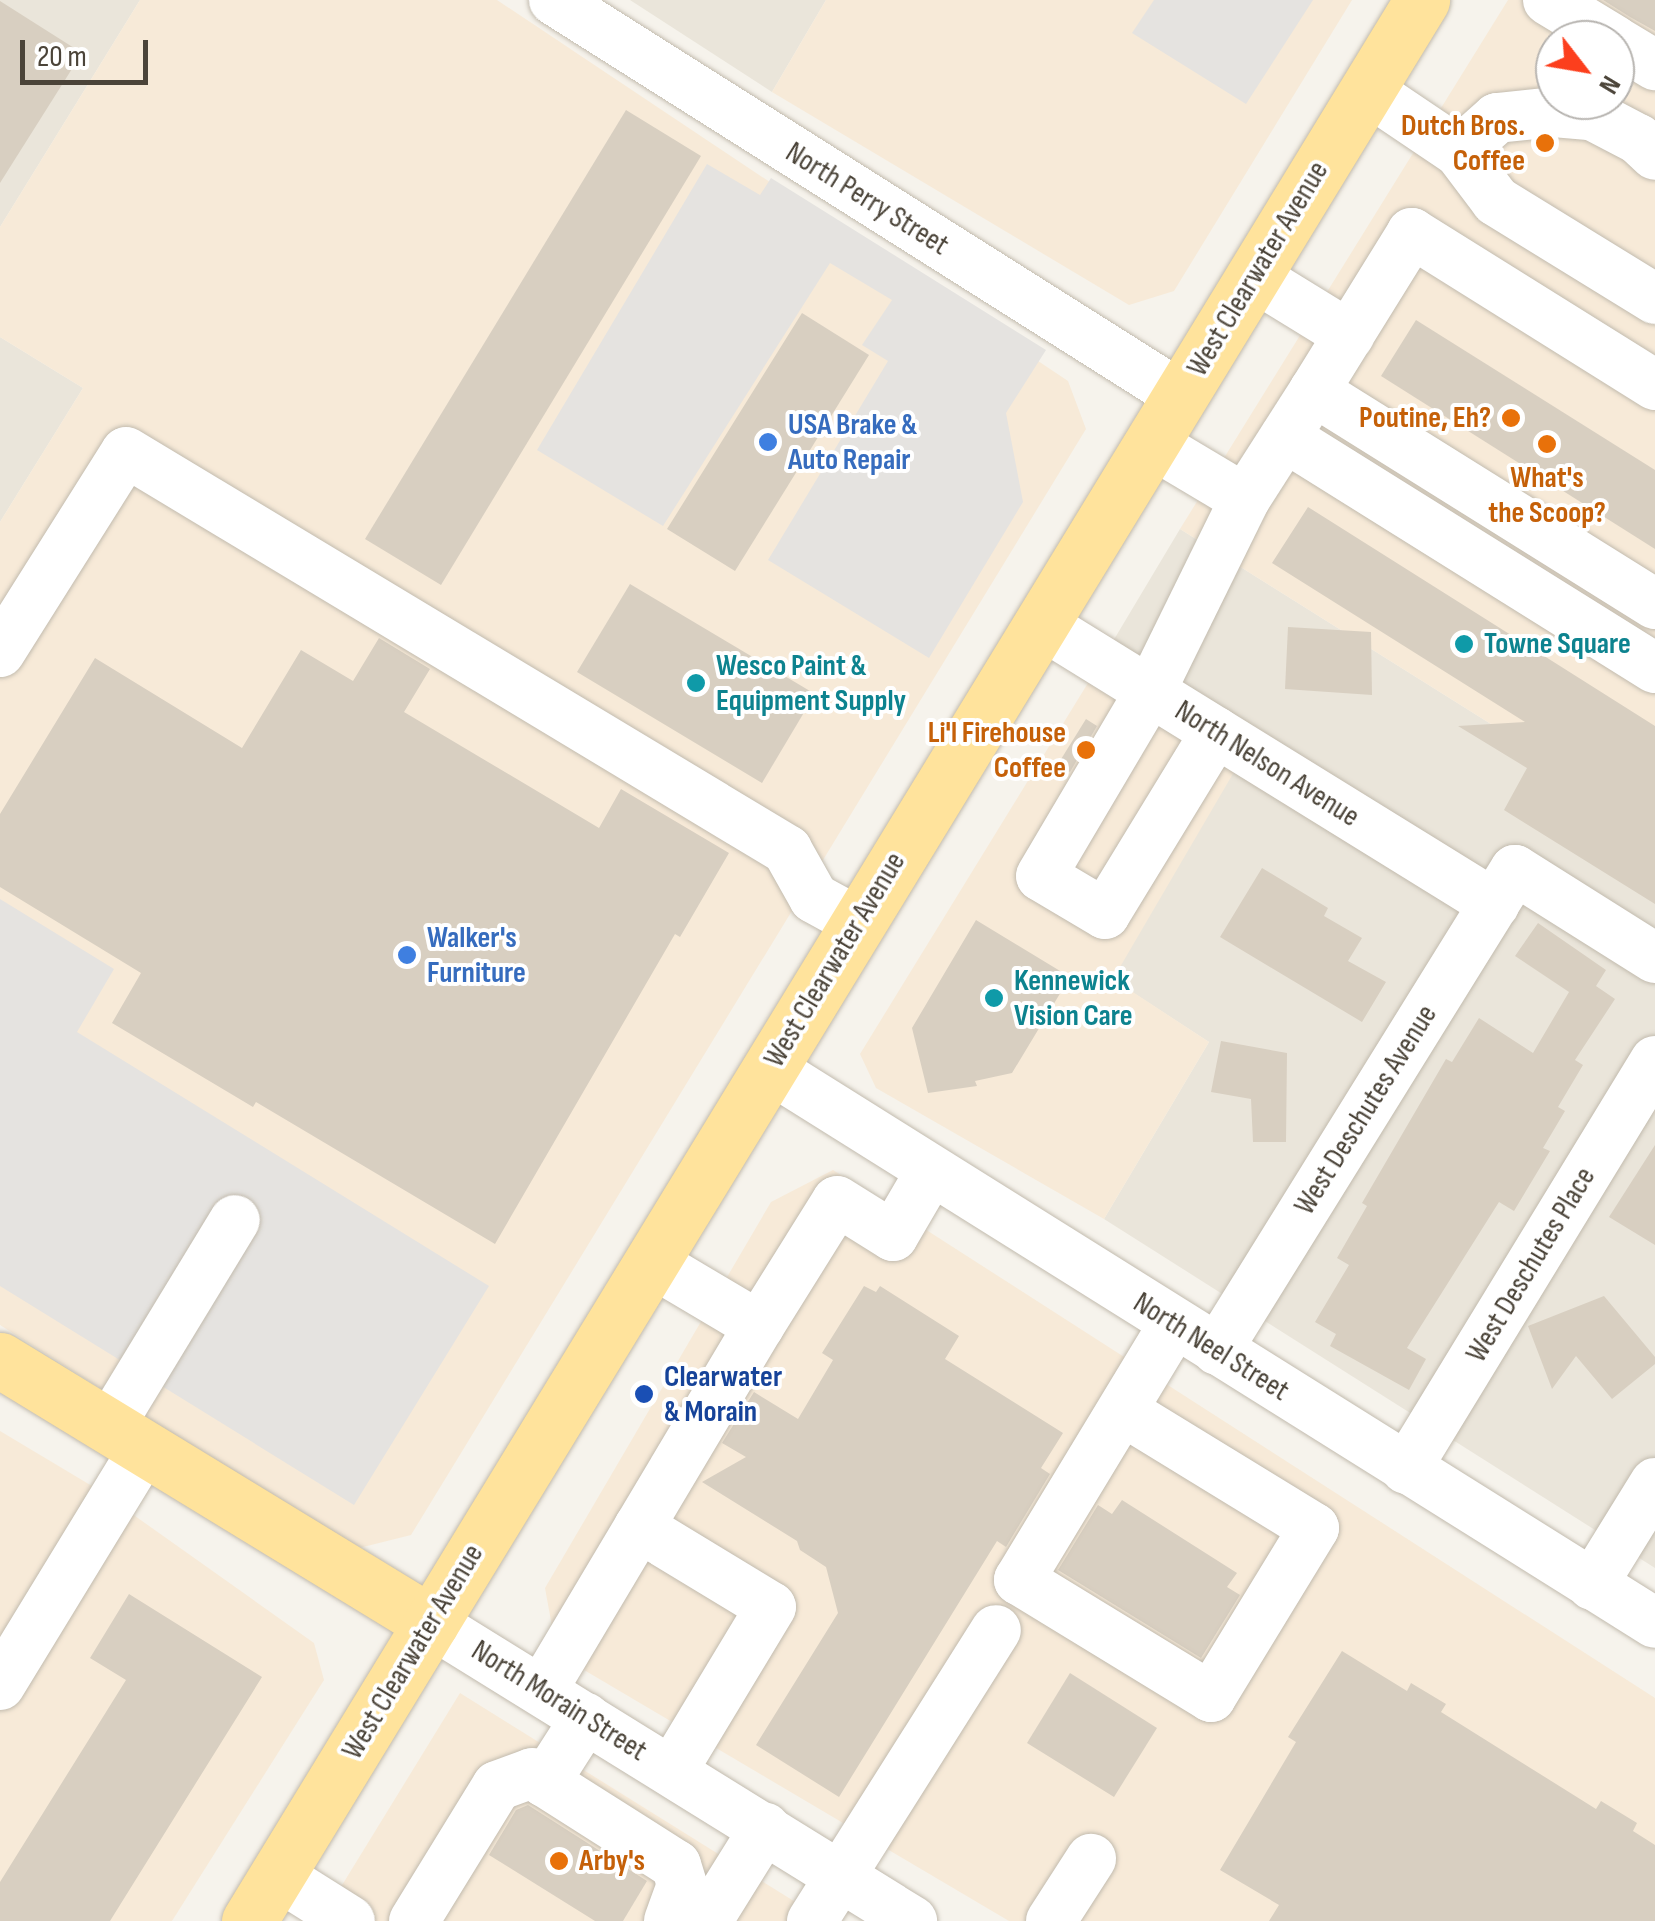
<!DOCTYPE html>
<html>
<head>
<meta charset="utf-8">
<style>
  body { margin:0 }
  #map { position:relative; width:1655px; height:1921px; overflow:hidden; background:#f6f3ec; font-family:"Sofia Sans Condensed",sans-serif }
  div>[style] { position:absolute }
  .residential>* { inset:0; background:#eae5da }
  .commercial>* { inset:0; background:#f7ead8 }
  .parking>* { inset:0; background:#e5e3e0 }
  .building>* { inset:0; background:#d8cfc1 }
  .roads { filter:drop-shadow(0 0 2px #c2bbae) drop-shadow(0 0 2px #c2bbae) }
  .minor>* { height:50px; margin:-25px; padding:0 25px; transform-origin:25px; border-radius:25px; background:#fff }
  .major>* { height:55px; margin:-27.5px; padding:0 27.5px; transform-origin:27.5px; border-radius:27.5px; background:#ffe39c }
  .dots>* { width:28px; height:28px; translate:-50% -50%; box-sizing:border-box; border:5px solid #fff; border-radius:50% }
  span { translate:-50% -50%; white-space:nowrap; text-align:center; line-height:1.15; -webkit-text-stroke:8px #fff; paint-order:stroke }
  .food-label { font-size:30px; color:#c56008; font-weight:700 }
  .right { translate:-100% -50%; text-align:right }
  .left { translate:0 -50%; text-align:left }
  .street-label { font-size:30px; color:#4b4439 }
  .shop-label { font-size:30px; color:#366cbe; font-weight:700 }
  .culture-label { font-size:30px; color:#0d838f; font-weight:700 }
  .transit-label { font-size:30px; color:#164399; font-weight:700 }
  .north { position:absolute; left:1535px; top:20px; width:100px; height:100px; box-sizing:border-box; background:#fff; border:2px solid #b7b4b0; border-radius:50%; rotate:121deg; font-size:28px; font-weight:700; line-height:40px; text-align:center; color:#4b4439 }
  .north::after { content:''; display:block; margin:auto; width:35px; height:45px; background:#fc3f1d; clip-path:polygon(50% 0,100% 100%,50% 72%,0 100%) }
  .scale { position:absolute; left:20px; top:40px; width:128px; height:45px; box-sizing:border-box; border:5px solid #4b4439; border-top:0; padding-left:12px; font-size:30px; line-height:35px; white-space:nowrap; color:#4b4439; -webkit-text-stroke:8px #fff; paint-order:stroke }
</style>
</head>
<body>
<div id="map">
  <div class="residential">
    <div style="clip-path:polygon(0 0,140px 0,0 227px)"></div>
    <div style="clip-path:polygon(630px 0,826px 0,772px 92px)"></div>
    <div style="clip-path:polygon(0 337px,83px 388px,0 522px)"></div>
    <div style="clip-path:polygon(1180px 529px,1655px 827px,1655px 1568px,1104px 1219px,1209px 1042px,1112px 979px,1233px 772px,1088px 683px)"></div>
  </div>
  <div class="commercial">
    <div style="clip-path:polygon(140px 0,497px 0,1068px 381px,1086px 429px,411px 1535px,355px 1549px,0 1325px,0 522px,83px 388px,0 337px,0 227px)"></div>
    <div style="clip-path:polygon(826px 0,1352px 0,1174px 291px,1129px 305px,772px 92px)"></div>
    <div style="clip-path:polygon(evenodd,1508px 0,1655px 0,1655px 827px,1180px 529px,1508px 0,1555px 40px,1615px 40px,1615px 100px,1555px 100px,1555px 40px)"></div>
    <div style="clip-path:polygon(1088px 683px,1234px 772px,1113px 979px,1209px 1042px,1104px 1219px,876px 1088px,860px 1054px)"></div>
    <div style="clip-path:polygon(833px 1170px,1655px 1698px,1655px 1921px,1009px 1921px,557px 1654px,545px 1588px,771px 1202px)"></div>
    <div style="clip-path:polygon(0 1431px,97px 1489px,314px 1643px,324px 1680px,172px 1921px,0 1921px)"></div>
    <div style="clip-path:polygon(460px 1693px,826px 1921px,320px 1921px)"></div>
  </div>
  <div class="parking">
    <div style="clip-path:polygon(1154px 0,1313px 0,1246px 104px,1132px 33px)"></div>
    <div style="clip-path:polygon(707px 164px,760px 195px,771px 178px,1046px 350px,1006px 413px,1023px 502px,929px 658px,768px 560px,888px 361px,862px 345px,892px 300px,830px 263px,663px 526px,537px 450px)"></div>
    <div style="clip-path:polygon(0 899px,114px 969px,77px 1032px,489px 1286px,354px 1505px,0 1286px)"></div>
  </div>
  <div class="building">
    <div style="clip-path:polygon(1603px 0,1655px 0,1655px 31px,1630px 17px)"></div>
    <div style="clip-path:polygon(0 1px,82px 53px,0 183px)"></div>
    <div style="clip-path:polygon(626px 110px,701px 156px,441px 585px,365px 539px)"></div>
    <div style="clip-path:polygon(802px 313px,869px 355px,735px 571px,667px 529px)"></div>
    <div style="clip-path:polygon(1416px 320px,1655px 470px,1655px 549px,1381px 376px)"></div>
    <div style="clip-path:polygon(1308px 507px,1655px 726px,1655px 904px,1504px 810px,1527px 768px,1458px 726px,1525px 722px,1272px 563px)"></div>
    <div style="clip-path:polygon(630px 584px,815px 694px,762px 783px,577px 672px)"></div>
    <div style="clip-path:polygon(1288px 627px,1371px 632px,1372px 695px,1285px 689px)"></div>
    <div style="clip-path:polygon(379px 638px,430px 669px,404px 712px,599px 828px,621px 789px,729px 853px,680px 937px,675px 934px,495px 1244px,256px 1102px,253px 1107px,112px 1023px,141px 973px,0 887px,0 814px,95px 658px,242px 748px,301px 650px,353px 681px)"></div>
    <div style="clip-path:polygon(1086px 719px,1097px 726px,1070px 772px,1058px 764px)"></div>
    <div style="clip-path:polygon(1262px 868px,1328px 908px,1324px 916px,1362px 938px,1348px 961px,1386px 982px,1362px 1022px,1220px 937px)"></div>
    <div style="clip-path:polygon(976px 920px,1070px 977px,1012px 1073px,975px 1081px,977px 1086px,928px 1093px,912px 1028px)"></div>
    <div style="clip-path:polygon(1538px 923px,1606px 970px,1596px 986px,1615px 999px,1575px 1060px,1583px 1065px,1558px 1107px,1565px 1111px,1543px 1148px,1550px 1151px,1514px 1211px,1499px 1202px,1407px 1348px,1426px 1359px,1409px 1390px,1330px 1346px,1336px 1334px,1315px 1322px,1349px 1265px,1337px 1258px,1367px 1206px,1362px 1203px,1446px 1059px,1452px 1062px,1479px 1018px,1533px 1053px,1569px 992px,1515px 956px)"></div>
    <div style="clip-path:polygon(1221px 1041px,1287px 1053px,1286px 1142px,1253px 1142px,1251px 1099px,1211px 1092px)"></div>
    <div style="clip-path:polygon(1655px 1145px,1655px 1245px,1609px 1217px)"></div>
    <div style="clip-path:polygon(864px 1286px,876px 1292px,880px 1286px,959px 1336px,945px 1359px,1063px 1433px,1041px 1468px,1050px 1474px,1006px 1547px,997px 1541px,839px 1797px,756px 1745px,838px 1613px,826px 1567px,800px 1550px,797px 1541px,702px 1482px,746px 1457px,722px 1443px,754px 1392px,798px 1419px,833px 1360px,822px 1353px)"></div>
    <div style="clip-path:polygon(1604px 1296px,1655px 1357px,1655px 1364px,1612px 1399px,1576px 1356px,1552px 1389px,1528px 1326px)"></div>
    <div style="clip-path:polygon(1122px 1500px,1237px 1573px,1227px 1587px,1240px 1595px,1201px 1658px,1058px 1570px,1098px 1505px,1112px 1514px)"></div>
    <div style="clip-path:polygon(129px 1594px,262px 1677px,110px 1921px,0 1921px,0 1882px,126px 1680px,90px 1658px)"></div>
    <div style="clip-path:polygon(1342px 1651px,1407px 1691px,1411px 1683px,1446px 1704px,1441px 1712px,1596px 1809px,1601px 1801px,1637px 1823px,1633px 1831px,1655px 1845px,1655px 1921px,1269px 1921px,1279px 1905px,1220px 1870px,1296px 1742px,1288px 1737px)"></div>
    <div style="clip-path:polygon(1070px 1673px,1157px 1728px,1114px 1797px,1027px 1743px)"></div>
    <div style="clip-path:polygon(528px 1805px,647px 1881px,623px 1921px,595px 1921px,489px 1855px,516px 1810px)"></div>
  </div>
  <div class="roads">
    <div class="minor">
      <div style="left:554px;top:0;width:742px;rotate:32.28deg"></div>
      <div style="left:1548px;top:0;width:77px;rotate:31.2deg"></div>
      <div style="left:1615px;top:41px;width:47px;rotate:31deg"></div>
      <div style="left:1367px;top:90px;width:111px;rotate:34deg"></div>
      <div style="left:1459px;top:152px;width:61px;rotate:52.9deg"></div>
      <div style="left:1496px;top:201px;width:187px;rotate:31.6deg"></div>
      <div style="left:1459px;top:152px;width:51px;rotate:-41.8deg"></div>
      <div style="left:1497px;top:118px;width:57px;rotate:-6deg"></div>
      <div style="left:1554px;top:112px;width:38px;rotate:5deg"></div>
      <div style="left:1592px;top:115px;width:52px;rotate:27.6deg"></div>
      <div style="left:1638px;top:139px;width:23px;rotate:43deg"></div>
      <div style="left:1253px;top:276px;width:113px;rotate:31.6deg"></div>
      <div style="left:1655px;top:385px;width:287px;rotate:-148deg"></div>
      <div style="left:1412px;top:233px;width:186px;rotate:121.8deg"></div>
      <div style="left:1314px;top:391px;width:402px;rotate:32deg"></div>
      <div style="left:1285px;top:437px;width:436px;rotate:32deg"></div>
      <div style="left:1151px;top:443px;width:109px;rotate:30.8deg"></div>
      <div style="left:1041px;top:624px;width:533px;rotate:31.72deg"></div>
      <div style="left:0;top:652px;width:236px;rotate:-57.8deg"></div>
      <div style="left:126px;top:452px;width:772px;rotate:31.05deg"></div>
      <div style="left:787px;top:850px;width:55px;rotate:60.6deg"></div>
      <div style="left:814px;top:898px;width:50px;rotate:28.6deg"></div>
      <div style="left:1216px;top:732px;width:213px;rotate:121.4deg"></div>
      <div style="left:1105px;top:914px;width:74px;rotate:-149.3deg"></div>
      <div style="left:1041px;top:876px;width:214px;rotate:-59.4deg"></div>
      <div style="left:1150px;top:692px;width:215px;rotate:-63.8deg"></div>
      <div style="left:1245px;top:499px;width:128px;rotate:-57.4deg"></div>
      <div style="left:769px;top:1068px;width:1045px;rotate:32.06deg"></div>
      <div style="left:759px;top:1326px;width:147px;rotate:-58deg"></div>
      <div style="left:837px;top:1201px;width:66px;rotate:32deg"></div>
      <div style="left:893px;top:1236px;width:75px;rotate:-59.7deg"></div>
      <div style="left:1217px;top:1350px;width:565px;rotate:-58.17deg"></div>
      <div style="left:1515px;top:870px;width:165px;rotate:32.2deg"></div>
      <div style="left:1123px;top:1411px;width:224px;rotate:31.5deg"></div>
      <div style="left:1314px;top:1528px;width:198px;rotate:121.4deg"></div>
      <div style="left:1211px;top:1697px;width:225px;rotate:-148.6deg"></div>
      <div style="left:1019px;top:1580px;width:299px;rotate:-58.8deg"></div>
      <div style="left:109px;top:1427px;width:242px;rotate:-58.7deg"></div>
      <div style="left:1406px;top:1469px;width:478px;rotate:-58.6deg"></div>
      <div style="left:639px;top:1527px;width:154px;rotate:31.2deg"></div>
      <div style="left:771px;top:1607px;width:192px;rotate:121.1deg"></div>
      <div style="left:1592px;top:1585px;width:120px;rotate:-58.3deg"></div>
      <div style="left:431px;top:1623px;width:566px;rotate:31.78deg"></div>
      <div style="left:0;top:1685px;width:276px;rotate:-58.6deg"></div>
      <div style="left:542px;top:1690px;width:424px;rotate:-59.2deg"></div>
      <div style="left:759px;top:1326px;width:126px;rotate:-149.3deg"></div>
      <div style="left:545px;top:1782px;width:155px;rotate:32.4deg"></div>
      <div style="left:676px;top:1865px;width:21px;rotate:73deg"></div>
      <div style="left:682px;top:1885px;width:38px;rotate:110deg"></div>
      <div style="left:277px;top:1875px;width:86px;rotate:32.2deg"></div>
      <div style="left:414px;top:1921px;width:158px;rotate:-58.4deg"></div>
      <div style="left:497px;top:1786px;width:37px;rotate:-20deg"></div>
      <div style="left:532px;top:1773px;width:16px;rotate:35deg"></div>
      <div style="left:545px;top:1782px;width:76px;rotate:-57.4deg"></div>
      <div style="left:707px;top:1921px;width:110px;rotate:-58.1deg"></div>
      <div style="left:812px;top:1921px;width:344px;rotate:-57.7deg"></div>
      <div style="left:1051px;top:1921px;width:74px;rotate:-57.2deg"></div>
    </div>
    <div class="major">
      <div style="left:0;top:1360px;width:505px;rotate:31.39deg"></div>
      <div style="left:249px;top:1921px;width:2251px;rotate:-58.59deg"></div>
    </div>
  </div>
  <div class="dots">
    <div style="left:1545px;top:143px;background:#e8710a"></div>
    <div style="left:1511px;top:418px;background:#e8710a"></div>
    <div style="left:768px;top:442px;background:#3f7fe0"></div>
    <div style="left:1547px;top:444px;background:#e8710a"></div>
    <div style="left:1464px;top:644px;background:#0f9aa8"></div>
    <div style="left:696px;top:683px;background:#0f9aa8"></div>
    <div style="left:1086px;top:750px;background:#e8710a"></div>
    <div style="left:407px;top:955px;background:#3f7fe0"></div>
    <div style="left:994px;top:998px;background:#0f9aa8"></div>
    <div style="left:644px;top:1394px;background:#1a4fb4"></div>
    <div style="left:559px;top:1861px;background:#e8710a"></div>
  </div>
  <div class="food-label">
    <span class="right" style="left:1525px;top:143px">Dutch Bros.<br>Coffee</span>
    <span class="right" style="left:1491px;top:418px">Poutine, Eh?</span>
    <span style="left:1547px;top:495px">What's<br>the Scoop?</span>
    <span class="right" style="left:1066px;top:750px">Li'l Firehouse<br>Coffee</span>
    <span class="left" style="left:579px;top:1861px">Arby's</span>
  </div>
  <div class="street-label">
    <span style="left:867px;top:199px;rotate:32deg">North Perry Street</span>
    <span style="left:1258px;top:269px;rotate:-59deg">West Clearwater Avenue</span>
    <span style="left:1267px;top:764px;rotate:32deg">North Nelson Avenue</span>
    <span style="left:835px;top:960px;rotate:-59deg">West Clearwater Avenue</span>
    <span style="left:1366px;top:1110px;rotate:-58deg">West Deschutes Avenue</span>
    <span style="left:1531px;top:1265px;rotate:-59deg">West Deschutes Place</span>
    <span style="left:1211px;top:1347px;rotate:32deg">North Neel Street</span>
    <span style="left:413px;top:1652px;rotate:-59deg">West Clearwater Avenue</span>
    <span style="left:559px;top:1701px;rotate:32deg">North Morain Street</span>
  </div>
  <div class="shop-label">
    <span class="left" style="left:788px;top:442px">USA Brake &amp;<br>Auto Repair</span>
    <span class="left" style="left:427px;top:955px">Walker's<br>Furniture</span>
  </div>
  <div class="culture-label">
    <span class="left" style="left:1484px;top:644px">Towne Square</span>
    <span class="left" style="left:716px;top:683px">Wesco Paint &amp;<br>Equipment Supply</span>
    <span class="left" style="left:1014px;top:998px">Kennewick<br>Vision Care</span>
  </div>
  <div class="transit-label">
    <span class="left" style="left:664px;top:1394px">Clearwater<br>&amp; Morain</span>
  </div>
  <div class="north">N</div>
  <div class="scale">20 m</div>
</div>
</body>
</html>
